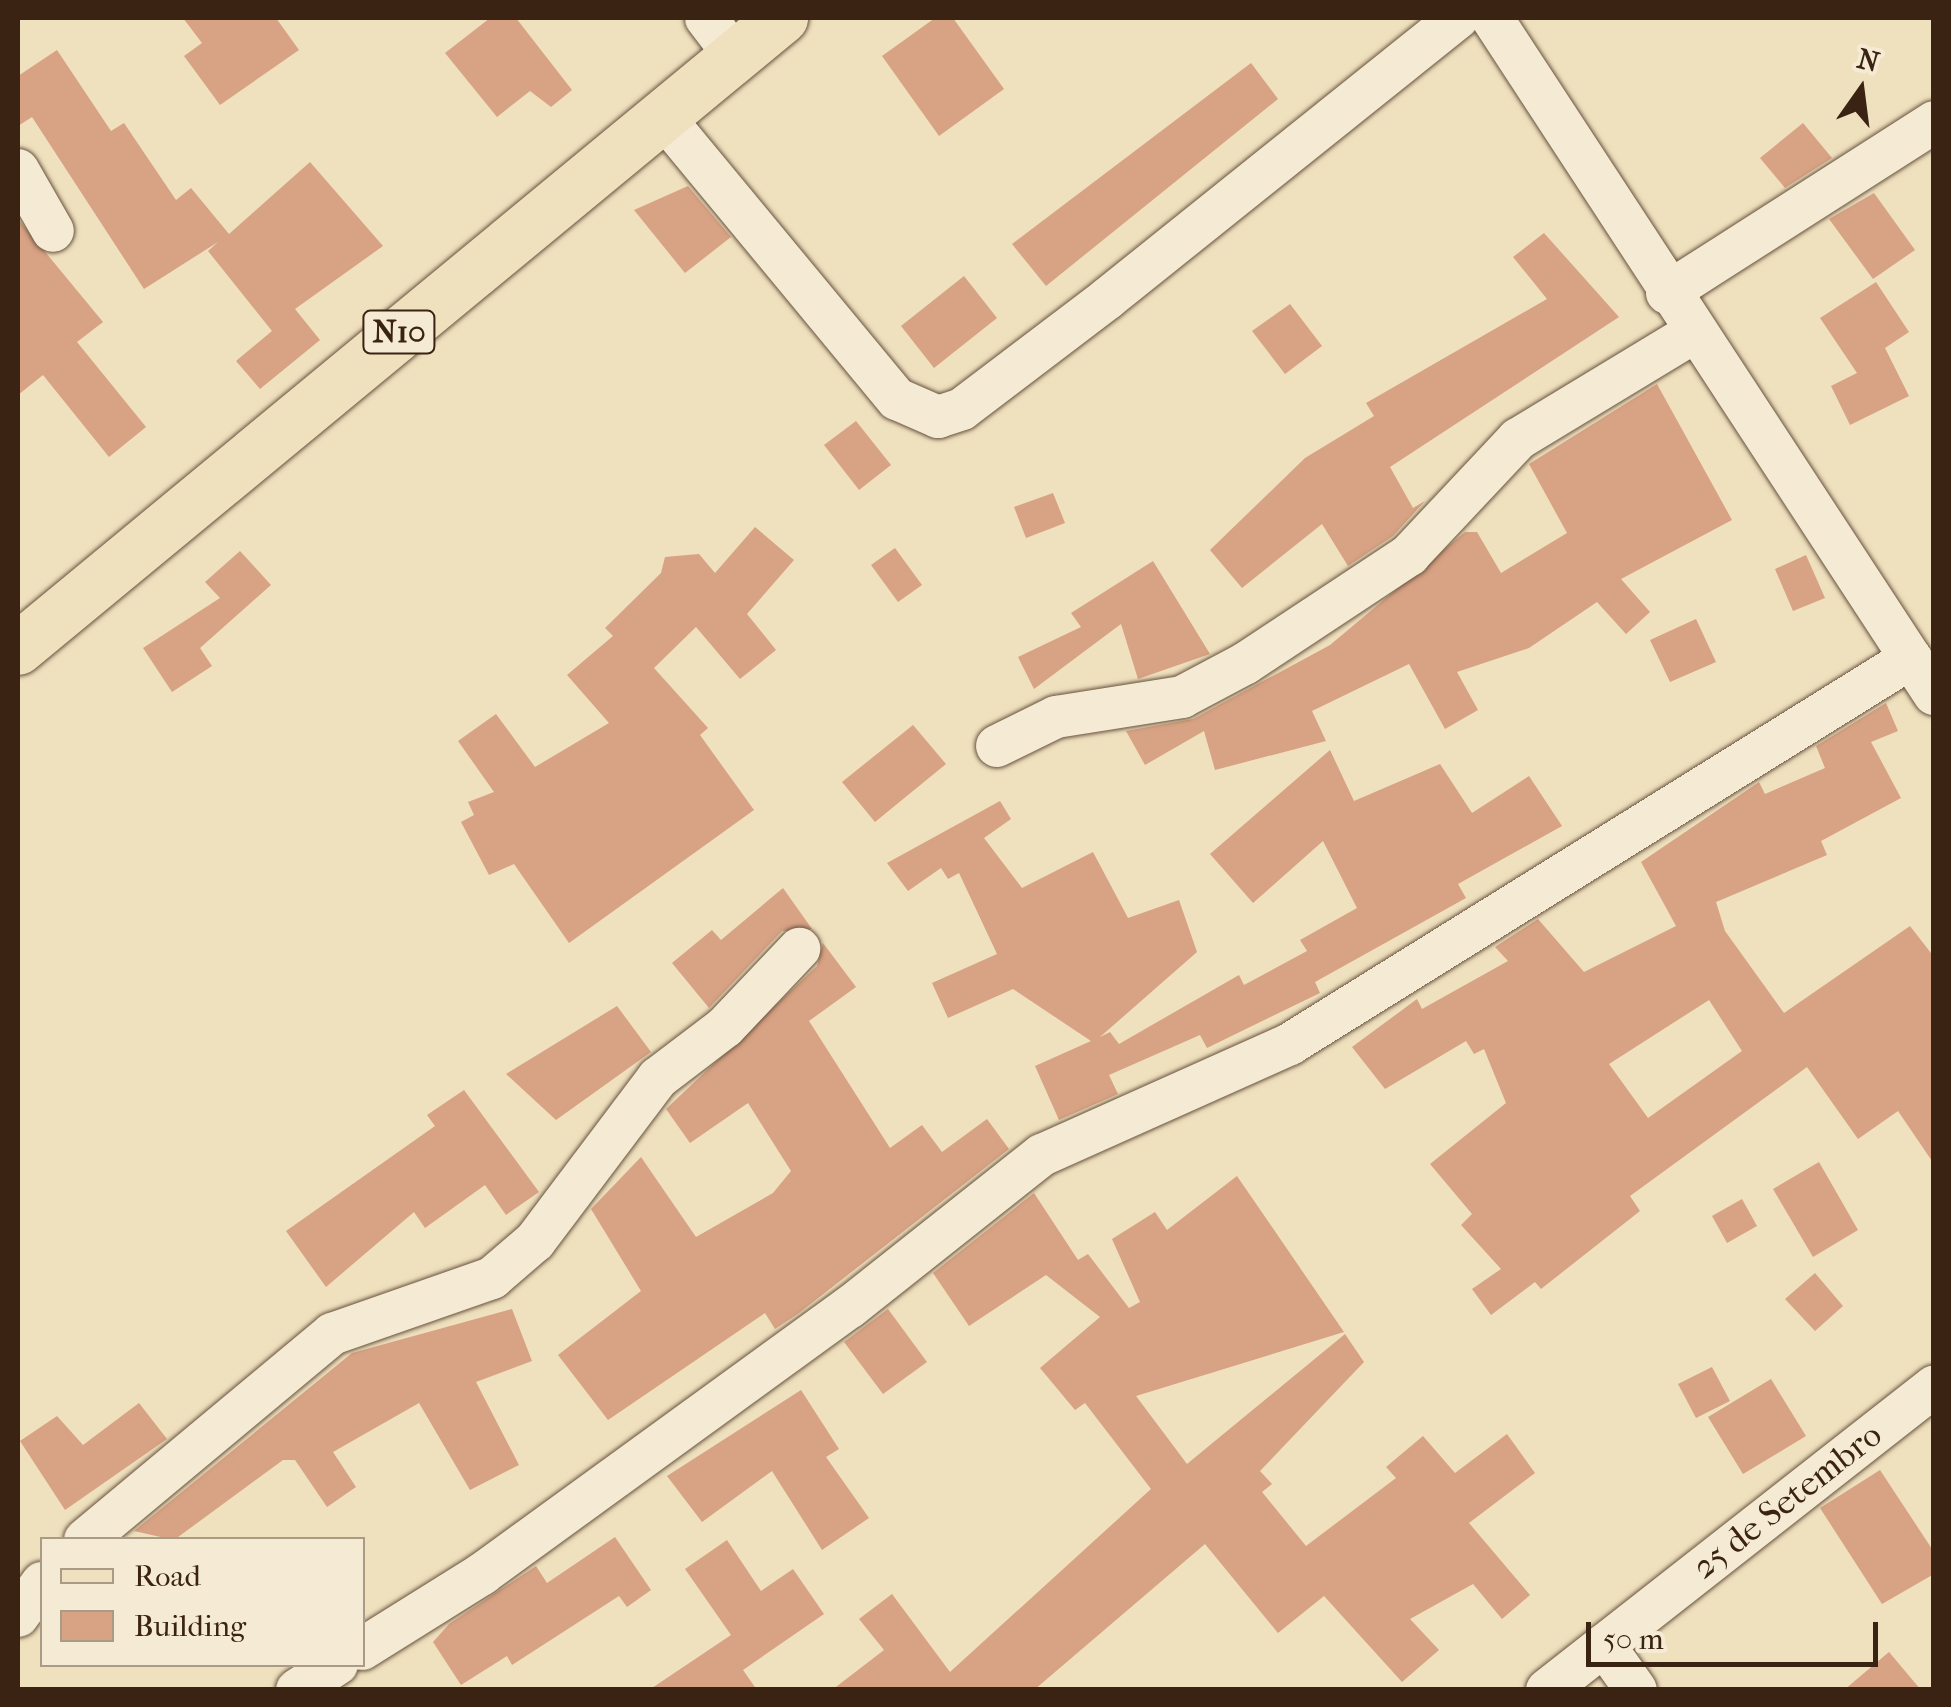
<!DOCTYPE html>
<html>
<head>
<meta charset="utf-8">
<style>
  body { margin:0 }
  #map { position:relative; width:1951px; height:1707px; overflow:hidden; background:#efe0be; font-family:"IM FELL French Canon",serif }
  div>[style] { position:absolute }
  .building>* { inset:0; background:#d8a284 }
  .roads { filter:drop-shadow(0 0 2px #67523d) drop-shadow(0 0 2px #67523d) }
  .minor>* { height:42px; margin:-21px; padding:0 21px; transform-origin:21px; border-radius:21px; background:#f5ebd5 }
  .major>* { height:52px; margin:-26px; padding:0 26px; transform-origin:26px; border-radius:26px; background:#efe0be }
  span { translate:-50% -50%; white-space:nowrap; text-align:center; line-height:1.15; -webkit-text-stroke:8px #f5ebd5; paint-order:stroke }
  .shield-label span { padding:2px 8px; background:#f5ebd5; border:2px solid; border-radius:8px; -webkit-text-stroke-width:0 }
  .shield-label { font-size:32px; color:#3a2312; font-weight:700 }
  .street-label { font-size:35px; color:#3a2312 }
  .frame { position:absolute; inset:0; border:20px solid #3a2312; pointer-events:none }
  .legend { position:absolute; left:40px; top:1537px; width:325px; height:130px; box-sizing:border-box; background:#f5ebd5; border:2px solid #aa9b87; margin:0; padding:12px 18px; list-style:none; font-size:30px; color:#3a2312 }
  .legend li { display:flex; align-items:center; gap:20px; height:50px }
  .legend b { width:50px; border:2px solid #aa9b87 }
  .north { position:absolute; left:1811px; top:40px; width:100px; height:100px; -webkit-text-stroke:8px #f5ebd5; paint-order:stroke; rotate:14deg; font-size:28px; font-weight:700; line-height:40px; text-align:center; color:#3a2312 }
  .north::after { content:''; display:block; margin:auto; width:35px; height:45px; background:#3a2312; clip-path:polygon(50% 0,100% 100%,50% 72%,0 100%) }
  .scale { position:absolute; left:1586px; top:1622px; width:292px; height:45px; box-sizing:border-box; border:5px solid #3a2312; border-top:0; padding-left:12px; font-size:30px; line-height:35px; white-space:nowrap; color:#3a2312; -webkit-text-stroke:8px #f5ebd5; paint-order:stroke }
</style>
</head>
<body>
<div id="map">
  <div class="building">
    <div style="clip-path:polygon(183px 18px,276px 18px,299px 50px,220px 105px,184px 56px,202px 43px)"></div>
    <div style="clip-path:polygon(490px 18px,516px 18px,572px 90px,551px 107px,530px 91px,497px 117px,445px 53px)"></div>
    <div style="clip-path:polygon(935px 18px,953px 18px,1004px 89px,939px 136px,882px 56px)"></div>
    <div style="clip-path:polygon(57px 50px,111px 131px,124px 123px,176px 200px,191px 188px,229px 234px,310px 162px,383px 246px,295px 309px,320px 340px,260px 389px,236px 361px,272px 331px,208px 251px,218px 242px,144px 289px,32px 117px,18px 126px,18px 76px)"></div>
    <div style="clip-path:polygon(1251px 63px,1278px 99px,1046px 286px,1012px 244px)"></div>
    <div style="clip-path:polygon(1803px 123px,1832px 158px,1785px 188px,1760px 158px)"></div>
    <div style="clip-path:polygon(688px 186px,731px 237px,685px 273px,634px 210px)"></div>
    <div style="clip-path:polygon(1874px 193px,1915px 250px,1873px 279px,1829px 219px)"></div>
    <div style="clip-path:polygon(18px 219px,103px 322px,77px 342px,146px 427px,109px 457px,43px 375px,18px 395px)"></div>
    <div style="clip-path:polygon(1544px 233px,1619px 317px,1390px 467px,1413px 508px,1425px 501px,1393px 536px,1348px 566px,1322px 524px,1242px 588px,1210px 550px,1305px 458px,1374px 416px,1366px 403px,1547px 299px,1513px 257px)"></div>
    <div style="clip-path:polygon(964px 276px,997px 318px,934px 368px,901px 326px)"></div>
    <div style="clip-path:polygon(1876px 282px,1909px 332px,1885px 348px,1909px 396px,1850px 425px,1831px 386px,1857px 373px,1820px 318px)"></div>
    <div style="clip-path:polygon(1290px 304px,1322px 346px,1285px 374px,1252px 331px)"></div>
    <div style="clip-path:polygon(1657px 384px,1732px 520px,1621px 579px,1650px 612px,1626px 634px,1597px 602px,1529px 648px,1457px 672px,1478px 710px,1445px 729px,1409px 664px,1312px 711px,1326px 741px,1215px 770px,1204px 731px,1145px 765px,1126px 731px,1193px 719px,1330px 645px,1465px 532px,1477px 532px,1501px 573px,1567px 533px,1529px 464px)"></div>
    <div style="clip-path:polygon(856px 421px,891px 465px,859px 490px,824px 445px)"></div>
    <div style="clip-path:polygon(1053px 493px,1065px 523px,1026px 538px,1014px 507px)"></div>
    <div style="clip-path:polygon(755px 527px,794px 560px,747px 614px,776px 650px,740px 679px,696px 627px,654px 668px,708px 728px,700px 735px,754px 810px,569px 943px,514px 864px,489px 875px,461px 822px,474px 815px,468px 802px,494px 792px,458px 741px,496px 714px,535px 767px,609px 723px,567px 675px,613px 636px,605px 628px,661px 573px,665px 557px,699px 554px,715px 573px)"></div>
    <div style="clip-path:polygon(895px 548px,922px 585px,898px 602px,871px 565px)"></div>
    <div style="clip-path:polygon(240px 551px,271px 585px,200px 648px,212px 666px,172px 692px,143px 648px,220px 598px,205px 582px)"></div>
    <div style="clip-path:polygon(1806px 555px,1825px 598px,1793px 611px,1775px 569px)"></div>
    <div style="clip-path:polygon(1153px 561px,1210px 654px,1138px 679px,1121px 624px,1034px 689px,1018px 657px,1081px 627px,1071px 613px)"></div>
    <div style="clip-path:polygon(1696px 619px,1716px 662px,1670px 682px,1650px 640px)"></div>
    <div style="clip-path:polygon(evenodd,1886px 703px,1898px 731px,1871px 742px,1901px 798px,1821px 841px,1827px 855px,1716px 902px,1725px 931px,1784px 1013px,1910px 926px,1934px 957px,1934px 1164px,1898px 1111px,1858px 1139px,1807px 1067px,1630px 1196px,1640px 1211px,1541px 1289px,1535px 1282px,1491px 1315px,1472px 1289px,1501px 1269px,1461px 1225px,1472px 1214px,1430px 1164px,1506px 1103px,1484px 1049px,1474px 1054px,1466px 1041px,1385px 1089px,1352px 1047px,1417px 999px,1422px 1009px,1508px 961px,1495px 947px,1538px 919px,1584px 972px,1676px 926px,1641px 862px,1759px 782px,1765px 794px,1825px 768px,1816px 746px,1886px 703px,1709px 1000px,1742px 1051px,1648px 1118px,1609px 1064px,1709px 1000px)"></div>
    <div style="clip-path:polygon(913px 725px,946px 764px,875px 822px,842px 782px)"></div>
    <div style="clip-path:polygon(1330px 750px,1354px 801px,1440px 764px,1472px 813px,1529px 776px,1562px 826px,1458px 884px,1466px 898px,1315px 982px,1320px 993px,1207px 1048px,1200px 1035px,1109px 1075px,1118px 1094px,1059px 1120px,1035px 1066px,1091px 1041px,1013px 989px,948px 1018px,932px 983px,997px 954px,959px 873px,948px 879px,941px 868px,908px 891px,887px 863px,1000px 801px,1011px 819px,984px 838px,1022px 888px,1093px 852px,1128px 918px,1179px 900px,1197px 952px,1100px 1037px,1110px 1032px,1119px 1044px,1239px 975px,1244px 985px,1307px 951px,1300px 940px,1357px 908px,1323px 841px,1253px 903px,1210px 854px)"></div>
    <div style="clip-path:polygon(783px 888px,812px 929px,782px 931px,709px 1008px,672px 963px,712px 930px,721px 940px)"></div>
    <div style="clip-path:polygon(823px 943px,856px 987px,809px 1021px,890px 1148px,922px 1125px,942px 1152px,987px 1119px,1009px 1149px,799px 1313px,775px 1329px,765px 1313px,608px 1420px,558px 1355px,641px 1291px,591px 1209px,641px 1157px,696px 1237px,773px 1193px,791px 1171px,748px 1103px,690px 1143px,666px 1109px,817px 966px)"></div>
    <div style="clip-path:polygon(617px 1006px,651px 1052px,556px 1120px,506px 1074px)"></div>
    <div style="clip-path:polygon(464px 1090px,539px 1192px,506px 1215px,485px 1185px,425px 1228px,414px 1212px,326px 1287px,286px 1231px,435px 1126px,427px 1115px)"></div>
    <div style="clip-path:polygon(1819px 1162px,1858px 1230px,1813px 1257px,1773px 1189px)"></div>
    <div style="clip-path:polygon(1237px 1176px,1344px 1332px,1136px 1396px,1187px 1464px,1345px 1334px,1364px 1362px,1260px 1471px,1272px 1484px,1262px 1492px,1306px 1546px,1396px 1478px,1386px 1467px,1423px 1436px,1455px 1473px,1507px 1434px,1535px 1473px,1469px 1523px,1530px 1595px,1502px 1619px,1473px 1584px,1410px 1619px,1439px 1650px,1402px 1682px,1324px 1596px,1278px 1633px,1205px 1544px,1034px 1690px,832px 1690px,884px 1650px,859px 1619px,892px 1594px,950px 1672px,1151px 1489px,1085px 1403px,1075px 1410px,1040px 1368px,1100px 1317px,1046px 1275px,969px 1326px,933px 1273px,1034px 1193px,1078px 1260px,1088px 1254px,1129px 1308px,1140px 1302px,1112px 1239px,1155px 1212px,1167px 1230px)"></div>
    <div style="clip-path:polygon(1742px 1199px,1757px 1226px,1727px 1243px,1712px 1216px)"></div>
    <div style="clip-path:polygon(1815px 1273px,1843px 1306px,1815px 1331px,1785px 1299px)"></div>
    <div style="clip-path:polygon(512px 1309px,532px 1361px,476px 1382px,519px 1465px,470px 1490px,419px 1403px,333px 1452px,356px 1487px,327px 1507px,295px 1460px,283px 1460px,174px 1540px,134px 1531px,352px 1353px)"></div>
    <div style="clip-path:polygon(888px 1309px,927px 1362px,883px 1394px,844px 1342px)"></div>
    <div style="clip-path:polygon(1712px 1367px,1730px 1401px,1696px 1418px,1678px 1384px)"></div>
    <div style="clip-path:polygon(1771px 1379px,1806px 1436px,1743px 1474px,1708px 1417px)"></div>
    <div style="clip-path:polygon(801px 1390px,839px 1449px,826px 1457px,869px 1518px,822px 1550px,772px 1471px,702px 1522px,667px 1476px)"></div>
    <div style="clip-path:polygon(139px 1403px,167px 1439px,65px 1510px,20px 1441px,57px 1416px,83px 1445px)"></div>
    <div style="clip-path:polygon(1880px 1470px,1934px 1552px,1934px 1574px,1882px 1604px,1820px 1508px)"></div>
    <div style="clip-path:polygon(615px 1537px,651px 1590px,627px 1607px,619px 1596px,512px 1665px,507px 1656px,461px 1685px,433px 1642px,449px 1624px,536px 1566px,547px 1583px)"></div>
    <div style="clip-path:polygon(727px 1540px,761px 1591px,793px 1569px,824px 1614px,743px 1670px,757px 1690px,649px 1690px,731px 1635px,685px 1569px)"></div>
    <div style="clip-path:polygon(1889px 1652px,1921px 1690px,1844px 1690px)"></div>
  </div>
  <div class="roads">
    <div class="minor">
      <div style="left:706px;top:18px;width:48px;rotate:52.7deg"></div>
      <div style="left:1492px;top:18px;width:808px;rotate:56.82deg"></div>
      <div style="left:661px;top:114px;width:370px;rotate:50.4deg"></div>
      <div style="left:897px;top:399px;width:45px;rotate:23.7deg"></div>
      <div style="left:938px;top:417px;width:25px;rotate:-18deg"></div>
      <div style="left:962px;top:409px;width:183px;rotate:-37.2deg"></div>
      <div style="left:1108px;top:298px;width:448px;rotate:-38.7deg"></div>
      <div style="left:18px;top:170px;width:70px;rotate:60.2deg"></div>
      <div style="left:1667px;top:293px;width:317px;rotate:-32.6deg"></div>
      <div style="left:997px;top:746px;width:66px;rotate:-26.2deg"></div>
      <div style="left:1056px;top:717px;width:128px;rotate:-9deg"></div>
      <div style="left:1182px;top:697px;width:72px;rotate:-28deg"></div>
      <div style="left:1246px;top:663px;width:196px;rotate:-33.5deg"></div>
      <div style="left:1409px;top:555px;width:159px;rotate:-46.8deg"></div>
      <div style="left:1518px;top:439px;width:207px;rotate:-31.2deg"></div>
      <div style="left:85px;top:1540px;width:322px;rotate:-39.8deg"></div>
      <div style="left:332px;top:1334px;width:170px;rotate:-19.3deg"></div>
      <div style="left:492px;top:1278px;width:57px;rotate:-40.7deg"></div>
      <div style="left:535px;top:1241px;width:204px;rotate:-53deg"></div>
      <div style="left:658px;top:1078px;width:84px;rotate:-37.3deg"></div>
      <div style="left:725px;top:1027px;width:108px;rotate:-46.5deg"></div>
      <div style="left:18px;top:1616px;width:41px;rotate:-54deg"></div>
      <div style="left:1604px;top:1645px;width:55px;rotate:54.6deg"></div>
      <div style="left:362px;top:1649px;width:142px;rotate:-32deg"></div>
      <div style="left:482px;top:1574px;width:455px;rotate:-36deg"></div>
      <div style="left:850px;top:1307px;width:245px;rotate:-38.4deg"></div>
      <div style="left:1042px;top:1155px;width:272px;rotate:-24.1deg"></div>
      <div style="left:1290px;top:1044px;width:731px;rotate:-31.86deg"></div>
      <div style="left:297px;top:1690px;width:48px;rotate:-33deg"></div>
      <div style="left:1547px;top:1690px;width:492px;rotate:-38.1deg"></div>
    </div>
    <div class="major">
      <div style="left:18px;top:649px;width:991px;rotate:-39.55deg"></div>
    </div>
  </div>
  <div class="shield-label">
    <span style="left:399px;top:332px">N10</span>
  </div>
  <div class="street-label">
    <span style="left:1787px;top:1501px;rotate:-38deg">25 de Setembro</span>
  </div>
  <div class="frame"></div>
  <ul class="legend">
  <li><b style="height:12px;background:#efe0be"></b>Road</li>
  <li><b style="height:28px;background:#d8a284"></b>Building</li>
  </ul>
  <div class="north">N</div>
  <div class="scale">50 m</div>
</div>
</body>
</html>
